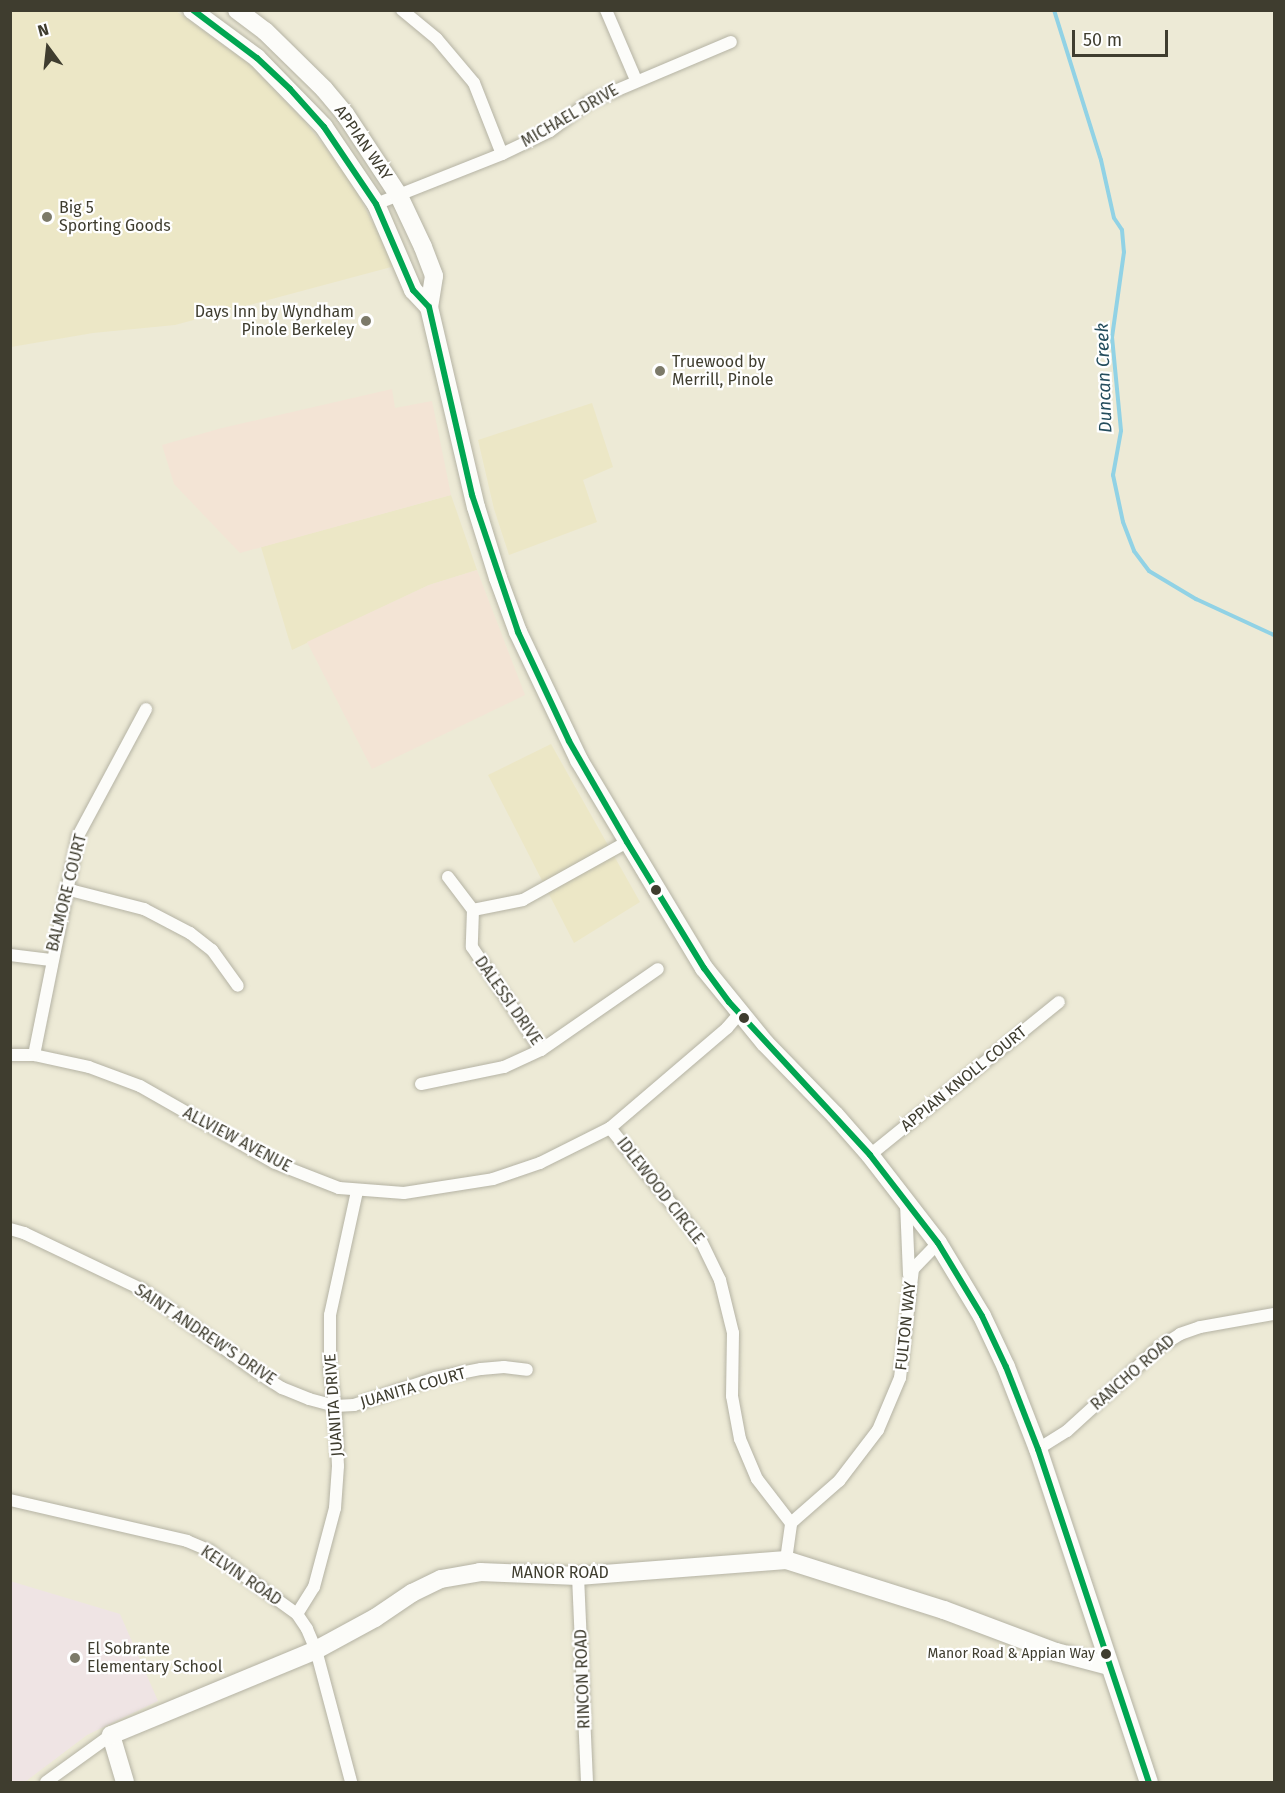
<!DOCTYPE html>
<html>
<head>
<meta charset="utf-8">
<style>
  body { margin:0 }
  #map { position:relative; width:1285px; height:1793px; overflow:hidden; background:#edead6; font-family:"Fira Sans",sans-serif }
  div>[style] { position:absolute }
  .built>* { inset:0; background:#ece7c6 }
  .industrial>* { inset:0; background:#f3e4d5 }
  .education>* { inset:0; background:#efe4e4 }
  .stream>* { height:4px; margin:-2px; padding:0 2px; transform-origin:2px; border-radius:2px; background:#91d2e5 }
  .roads { filter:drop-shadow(0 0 2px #b5b3a4) drop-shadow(0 0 2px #b5b3a4) }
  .street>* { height:12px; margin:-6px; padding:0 6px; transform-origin:6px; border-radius:6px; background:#fcfcf9 }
  .secondary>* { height:18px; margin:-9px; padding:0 9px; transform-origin:9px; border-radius:9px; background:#fcfcf9 }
  .bus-1>* { height:6px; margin:-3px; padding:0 3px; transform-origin:3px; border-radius:3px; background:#00a651 }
  .dots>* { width:16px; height:16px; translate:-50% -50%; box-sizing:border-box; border:3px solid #fff; border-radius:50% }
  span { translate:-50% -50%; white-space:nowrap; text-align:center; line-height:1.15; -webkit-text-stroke:4.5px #fff; paint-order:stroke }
  .bus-label { font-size:14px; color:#3f3d2f }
  .right { translate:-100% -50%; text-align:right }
  .street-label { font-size:16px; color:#3f3d2f }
  .poi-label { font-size:16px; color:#3f3d2f }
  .left { translate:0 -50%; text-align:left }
  .water-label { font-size:18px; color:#244d5d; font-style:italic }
  .frame { position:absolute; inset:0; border:12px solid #3f3d2f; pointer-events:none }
  .north { position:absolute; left:18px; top:18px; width:60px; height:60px; -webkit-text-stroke:4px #fff; paint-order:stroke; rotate:345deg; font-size:16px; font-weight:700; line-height:24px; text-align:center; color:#3f3d2f }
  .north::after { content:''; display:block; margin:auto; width:21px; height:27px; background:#3f3d2f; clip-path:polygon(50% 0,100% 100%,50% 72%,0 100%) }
  .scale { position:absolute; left:1072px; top:30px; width:96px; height:27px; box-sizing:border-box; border:3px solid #3f3d2f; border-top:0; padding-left:8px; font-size:18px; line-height:21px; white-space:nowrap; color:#3f3d2f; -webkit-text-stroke:4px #fff; paint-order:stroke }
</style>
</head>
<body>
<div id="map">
  <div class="built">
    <div style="clip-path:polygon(11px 11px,176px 11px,249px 64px,305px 122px,350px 179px,395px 266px,175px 325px,93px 333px,11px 347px)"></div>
    <div style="clip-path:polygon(592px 403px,613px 467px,583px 480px,597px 522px,509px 555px,494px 509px,478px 440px)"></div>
    <div style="clip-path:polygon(451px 495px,477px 570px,429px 585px,292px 650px,261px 547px)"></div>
    <div style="clip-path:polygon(551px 744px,640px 902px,574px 943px,488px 775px)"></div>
  </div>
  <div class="industrial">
    <div style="clip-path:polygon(392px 389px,395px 408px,432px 401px,451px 495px,240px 553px,174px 484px,162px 445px,222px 428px)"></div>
    <div style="clip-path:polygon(477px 570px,525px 695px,372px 769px,307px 642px,429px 585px)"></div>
  </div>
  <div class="education">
    <div style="clip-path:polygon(10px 1581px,120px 1614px,158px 1701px,87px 1735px,25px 1782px,11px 1782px)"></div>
  </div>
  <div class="stream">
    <div style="left:1054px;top:10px;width:157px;rotate:72.6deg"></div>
    <div style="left:1101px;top:160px;width:59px;rotate:77.4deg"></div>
    <div style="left:1114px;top:218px;width:14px;rotate:56deg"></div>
    <div style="left:1122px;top:230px;width:22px;rotate:85deg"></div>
    <div style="left:1124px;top:252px;width:86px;rotate:98deg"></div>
    <div style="left:1112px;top:337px;width:94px;rotate:84.5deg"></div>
    <div style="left:1121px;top:431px;width:45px;rotate:100.3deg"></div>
    <div style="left:1113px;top:475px;width:48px;rotate:78deg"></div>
    <div style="left:1123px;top:522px;width:31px;rotate:69deg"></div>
    <div style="left:1134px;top:551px;width:25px;rotate:53deg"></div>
    <div style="left:1149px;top:571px;width:55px;rotate:30.8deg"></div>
    <div style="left:1196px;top:599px;width:86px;rotate:24.8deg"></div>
  </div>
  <div class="roads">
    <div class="street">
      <div style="left:402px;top:10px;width:45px;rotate:39.6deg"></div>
      <div style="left:437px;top:39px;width:57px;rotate:49.9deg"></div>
      <div style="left:474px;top:83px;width:76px;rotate:68.5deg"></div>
      <div style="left:606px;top:10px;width:76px;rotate:66.8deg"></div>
      <div style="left:376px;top:204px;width:136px;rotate:-21.6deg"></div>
      <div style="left:502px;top:154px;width:53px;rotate:-25.6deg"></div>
      <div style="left:550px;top:131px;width:49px;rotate:-36.6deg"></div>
      <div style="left:589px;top:102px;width:154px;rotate:-22.9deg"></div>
      <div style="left:627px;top:842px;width:119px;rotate:150.9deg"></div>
      <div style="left:523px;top:900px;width:51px;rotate:168.7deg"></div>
      <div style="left:473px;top:910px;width:37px;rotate:92deg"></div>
      <div style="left:472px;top:947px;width:124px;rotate:56.2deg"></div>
      <div style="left:541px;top:1050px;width:142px;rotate:-34.7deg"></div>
      <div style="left:448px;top:877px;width:41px;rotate:52.9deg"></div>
      <div style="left:66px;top:889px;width:81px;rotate:14.4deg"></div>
      <div style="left:144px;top:909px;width:52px;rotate:27.6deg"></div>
      <div style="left:190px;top:933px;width:28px;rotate:38deg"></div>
      <div style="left:212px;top:950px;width:44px;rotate:54.2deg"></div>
      <div style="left:10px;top:955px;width:41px;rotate:7deg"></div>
      <div style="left:10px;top:1055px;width:24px"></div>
      <div style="left:34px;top:1055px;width:56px;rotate:12.3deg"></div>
      <div style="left:89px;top:1067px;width:54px;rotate:20.4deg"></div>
      <div style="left:140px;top:1086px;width:155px;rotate:29.7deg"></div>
      <div style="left:275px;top:1163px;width:69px;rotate:21.3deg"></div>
      <div style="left:339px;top:1188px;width:65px;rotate:4.4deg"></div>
      <div style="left:404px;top:1193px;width:90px;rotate:-8.9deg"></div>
      <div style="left:493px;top:1179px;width:50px;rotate:-18.8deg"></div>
      <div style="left:540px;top:1163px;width:78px;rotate:-26.6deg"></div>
      <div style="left:610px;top:1128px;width:154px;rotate:-40.5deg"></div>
      <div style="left:727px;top:1028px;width:18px;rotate:-49deg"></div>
      <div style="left:34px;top:1055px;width:223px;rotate:-78.6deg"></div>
      <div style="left:78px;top:836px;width:144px;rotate:-61.8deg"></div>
      <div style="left:421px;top:1084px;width:85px;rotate:-11.6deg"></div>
      <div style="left:504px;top:1067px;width:41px;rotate:-24.7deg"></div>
      <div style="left:610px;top:1128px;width:143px;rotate:51deg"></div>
      <div style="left:700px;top:1239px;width:46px;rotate:64deg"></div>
      <div style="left:720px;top:1280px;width:55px;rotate:76.2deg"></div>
      <div style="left:733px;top:1333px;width:63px;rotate:90.9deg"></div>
      <div style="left:732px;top:1396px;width:44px;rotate:79.5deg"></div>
      <div style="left:740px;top:1439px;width:43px;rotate:67deg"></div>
      <div style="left:757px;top:1479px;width:56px;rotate:52.3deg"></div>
      <div style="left:870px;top:1155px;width:243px;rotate:-39deg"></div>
      <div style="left:906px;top:1203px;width:72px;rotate:87.6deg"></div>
      <div style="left:10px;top:1229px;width:15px;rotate:16deg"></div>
      <div style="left:24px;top:1233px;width:130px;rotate:25.6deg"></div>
      <div style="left:141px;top:1289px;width:143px;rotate:35.6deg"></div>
      <div style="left:257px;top:1372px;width:30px;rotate:33deg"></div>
      <div style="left:282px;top:1388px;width:29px;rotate:22deg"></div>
      <div style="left:309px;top:1399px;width:27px;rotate:15deg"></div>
      <div style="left:335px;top:1406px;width:19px;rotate:-3deg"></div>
      <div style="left:354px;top:1405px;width:85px;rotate:-18.4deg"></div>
      <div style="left:435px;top:1378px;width:47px;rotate:-11.1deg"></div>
      <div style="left:481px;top:1369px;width:23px;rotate:-5deg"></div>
      <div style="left:504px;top:1367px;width:23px;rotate:7deg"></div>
      <div style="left:1038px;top:1449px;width:34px;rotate:-32deg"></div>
      <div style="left:1067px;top:1431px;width:123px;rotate:-42.4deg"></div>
      <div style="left:1158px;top:1348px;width:26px;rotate:-32deg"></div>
      <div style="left:1180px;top:1334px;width:21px;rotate:-19deg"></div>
      <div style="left:1200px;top:1327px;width:75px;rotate:-10deg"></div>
      <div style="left:10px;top:1500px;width:182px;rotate:13deg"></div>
      <div style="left:187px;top:1541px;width:25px;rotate:23deg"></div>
      <div style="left:210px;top:1551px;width:107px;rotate:35.9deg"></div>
      <div style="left:297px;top:1614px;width:18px;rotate:56deg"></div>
      <div style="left:307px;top:1629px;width:23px;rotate:67deg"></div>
      <div style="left:316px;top:1650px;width:137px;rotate:75.1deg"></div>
      <div style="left:786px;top:1560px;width:37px;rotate:-82deg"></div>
      <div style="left:791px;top:1523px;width:64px;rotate:-41.2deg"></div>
      <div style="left:839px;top:1481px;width:64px;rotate:-52.6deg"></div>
      <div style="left:878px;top:1430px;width:56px;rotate:-67.1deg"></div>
      <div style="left:900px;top:1378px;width:110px;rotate:-83.2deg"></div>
      <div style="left:913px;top:1269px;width:36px;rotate:-46deg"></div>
      <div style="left:578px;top:1576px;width:206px;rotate:87.5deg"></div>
      <div style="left:297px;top:1614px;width:32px;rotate:-58deg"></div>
      <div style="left:314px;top:1587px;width:82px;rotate:-75.1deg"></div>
      <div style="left:335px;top:1508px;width:42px;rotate:-85.9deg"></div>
      <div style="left:338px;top:1466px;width:60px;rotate:-92.9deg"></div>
      <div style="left:335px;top:1406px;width:36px;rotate:-98deg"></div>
      <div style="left:330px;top:1370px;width:55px;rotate:-90deg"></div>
      <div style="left:330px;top:1315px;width:127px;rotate:-77.7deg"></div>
      <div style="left:46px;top:1782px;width:80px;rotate:-35.9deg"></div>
    </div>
    <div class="secondary">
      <div style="left:192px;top:10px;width:81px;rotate:36.4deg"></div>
      <div style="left:257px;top:58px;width:96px;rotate:45.8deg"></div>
      <div style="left:324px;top:127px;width:93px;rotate:56deg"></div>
      <div style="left:376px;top:204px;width:94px;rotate:66.7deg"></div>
      <div style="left:413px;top:290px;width:23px;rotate:47deg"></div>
      <div style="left:237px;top:10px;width:35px;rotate:37deg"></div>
      <div style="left:265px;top:31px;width:83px;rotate:44.5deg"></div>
      <div style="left:324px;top:89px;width:33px;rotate:50deg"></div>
      <div style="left:345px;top:114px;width:98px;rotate:56.6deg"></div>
      <div style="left:399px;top:196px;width:56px;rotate:64.8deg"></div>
      <div style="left:423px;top:247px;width:31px;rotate:69deg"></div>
      <div style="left:434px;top:276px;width:31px;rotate:99deg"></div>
      <div style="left:429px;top:307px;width:205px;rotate:76.8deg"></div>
      <div style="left:476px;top:507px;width:74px;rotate:72.8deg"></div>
      <div style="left:498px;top:578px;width:58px;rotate:69.7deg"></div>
      <div style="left:518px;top:632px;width:142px;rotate:64.5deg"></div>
      <div style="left:579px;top:760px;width:243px;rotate:59deg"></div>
      <div style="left:704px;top:968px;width:97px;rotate:50.9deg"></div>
      <div style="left:765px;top:1043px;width:100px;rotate:45.8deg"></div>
      <div style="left:835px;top:1115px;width:53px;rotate:48.8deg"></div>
      <div style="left:870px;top:1155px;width:111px;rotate:52.3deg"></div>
      <div style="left:938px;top:1243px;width:85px;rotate:58.9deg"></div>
      <div style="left:982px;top:1316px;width:56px;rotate:64.8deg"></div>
      <div style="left:1006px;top:1367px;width:88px;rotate:68.7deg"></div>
      <div style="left:1038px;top:1449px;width:351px;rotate:71.6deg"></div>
      <div style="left:125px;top:1782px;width:49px;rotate:-106.6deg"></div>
      <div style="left:111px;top:1735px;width:222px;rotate:-22.5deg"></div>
      <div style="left:316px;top:1650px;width:67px;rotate:-28.5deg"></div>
      <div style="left:375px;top:1618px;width:45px;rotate:-34deg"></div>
      <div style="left:412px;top:1593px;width:32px;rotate:-26deg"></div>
      <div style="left:441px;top:1579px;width:40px;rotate:-10deg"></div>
      <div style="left:480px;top:1572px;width:98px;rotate:2.3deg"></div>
      <div style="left:578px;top:1576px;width:209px;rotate:-4.4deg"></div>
      <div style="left:786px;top:1560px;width:166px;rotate:17.6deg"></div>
      <div style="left:944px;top:1610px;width:120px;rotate:20.6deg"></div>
      <div style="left:1056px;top:1652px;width:55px;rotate:14.8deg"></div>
    </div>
  </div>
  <div class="bus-1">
    <div style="left:193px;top:10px;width:80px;rotate:36.9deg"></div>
    <div style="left:257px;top:58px;width:45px;rotate:43.2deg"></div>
    <div style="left:290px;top:89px;width:51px;rotate:48.2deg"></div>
    <div style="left:324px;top:127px;width:93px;rotate:56deg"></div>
    <div style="left:376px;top:204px;width:94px;rotate:66.7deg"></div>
    <div style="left:413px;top:290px;width:23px;rotate:47deg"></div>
    <div style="left:429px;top:307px;width:193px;rotate:77.1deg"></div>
    <div style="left:472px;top:495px;width:145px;rotate:71.4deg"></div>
    <div style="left:518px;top:632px;width:120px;rotate:64.9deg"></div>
    <div style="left:569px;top:741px;width:116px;rotate:60.1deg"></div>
    <div style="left:627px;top:842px;width:148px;rotate:58.6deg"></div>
    <div style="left:704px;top:968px;width:42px;rotate:53.7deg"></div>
    <div style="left:729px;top:1002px;width:208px;rotate:47.3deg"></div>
    <div style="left:870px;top:1155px;width:111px;rotate:52.3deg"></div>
    <div style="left:938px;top:1243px;width:85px;rotate:58.9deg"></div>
    <div style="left:982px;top:1316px;width:56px;rotate:64.8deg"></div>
    <div style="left:1006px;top:1367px;width:88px;rotate:68.7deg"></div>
    <div style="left:1038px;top:1449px;width:351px;rotate:71.6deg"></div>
  </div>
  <div class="dots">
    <div style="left:47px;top:217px;background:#7c7a69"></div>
    <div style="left:366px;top:321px;background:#7c7a69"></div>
    <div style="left:660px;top:371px;background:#7c7a69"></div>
    <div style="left:656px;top:890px;background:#3f3d2f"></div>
    <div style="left:744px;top:1018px;background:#3f3d2f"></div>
    <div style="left:1106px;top:1654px;background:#3f3d2f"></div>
    <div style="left:75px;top:1658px;background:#7c7a69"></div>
  </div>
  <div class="bus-label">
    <span class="right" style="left:1095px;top:1654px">Manor Road &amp; Appian Way</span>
  </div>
  <div class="street-label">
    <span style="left:570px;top:116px;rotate:-30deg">MICHAEL DRIVE</span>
    <span style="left:363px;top:143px;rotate:55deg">APPIAN WAY</span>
    <span style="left:67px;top:893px;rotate:-76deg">BALMORE COURT</span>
    <span style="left:508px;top:1001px;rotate:55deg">DALESSI DRIVE</span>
    <span style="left:964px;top:1079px;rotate:-39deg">APPIAN KNOLL COURT</span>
    <span style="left:237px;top:1140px;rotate:28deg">ALLVIEW AVENUE</span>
    <span style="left:660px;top:1191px;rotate:52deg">IDLEWOOD CIRCLE</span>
    <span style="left:906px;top:1326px;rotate:-84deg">FULTON WAY</span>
    <span style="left:205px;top:1335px;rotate:34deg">SAINT ANDREW'S DRIVE</span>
    <span style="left:1133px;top:1373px;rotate:-41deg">RANCHO ROAD</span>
    <span style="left:413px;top:1388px;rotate:-16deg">JUANITA COURT</span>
    <span style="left:334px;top:1405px;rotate:-94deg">JUANITA DRIVE</span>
    <span style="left:560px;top:1573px">MANOR ROAD</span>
    <span style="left:241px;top:1576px;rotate:34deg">KELVIN ROAD</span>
    <span style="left:583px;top:1679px;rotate:-92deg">RINCON ROAD</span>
  </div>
  <div class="poi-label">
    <span class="left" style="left:59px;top:217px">Big 5<br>Sporting Goods</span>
    <span class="right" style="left:354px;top:321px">Days Inn by Wyndham<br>Pinole Berkeley</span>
    <span class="left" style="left:672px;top:371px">Truewood by<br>Merrill, Pinole</span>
    <span class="left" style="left:87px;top:1658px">El Sobrante<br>Elementary School</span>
  </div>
  <div class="water-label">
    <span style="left:1104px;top:378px;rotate:-92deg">Duncan Creek</span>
  </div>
  <div class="frame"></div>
  <div class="north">N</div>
  <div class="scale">50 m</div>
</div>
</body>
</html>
